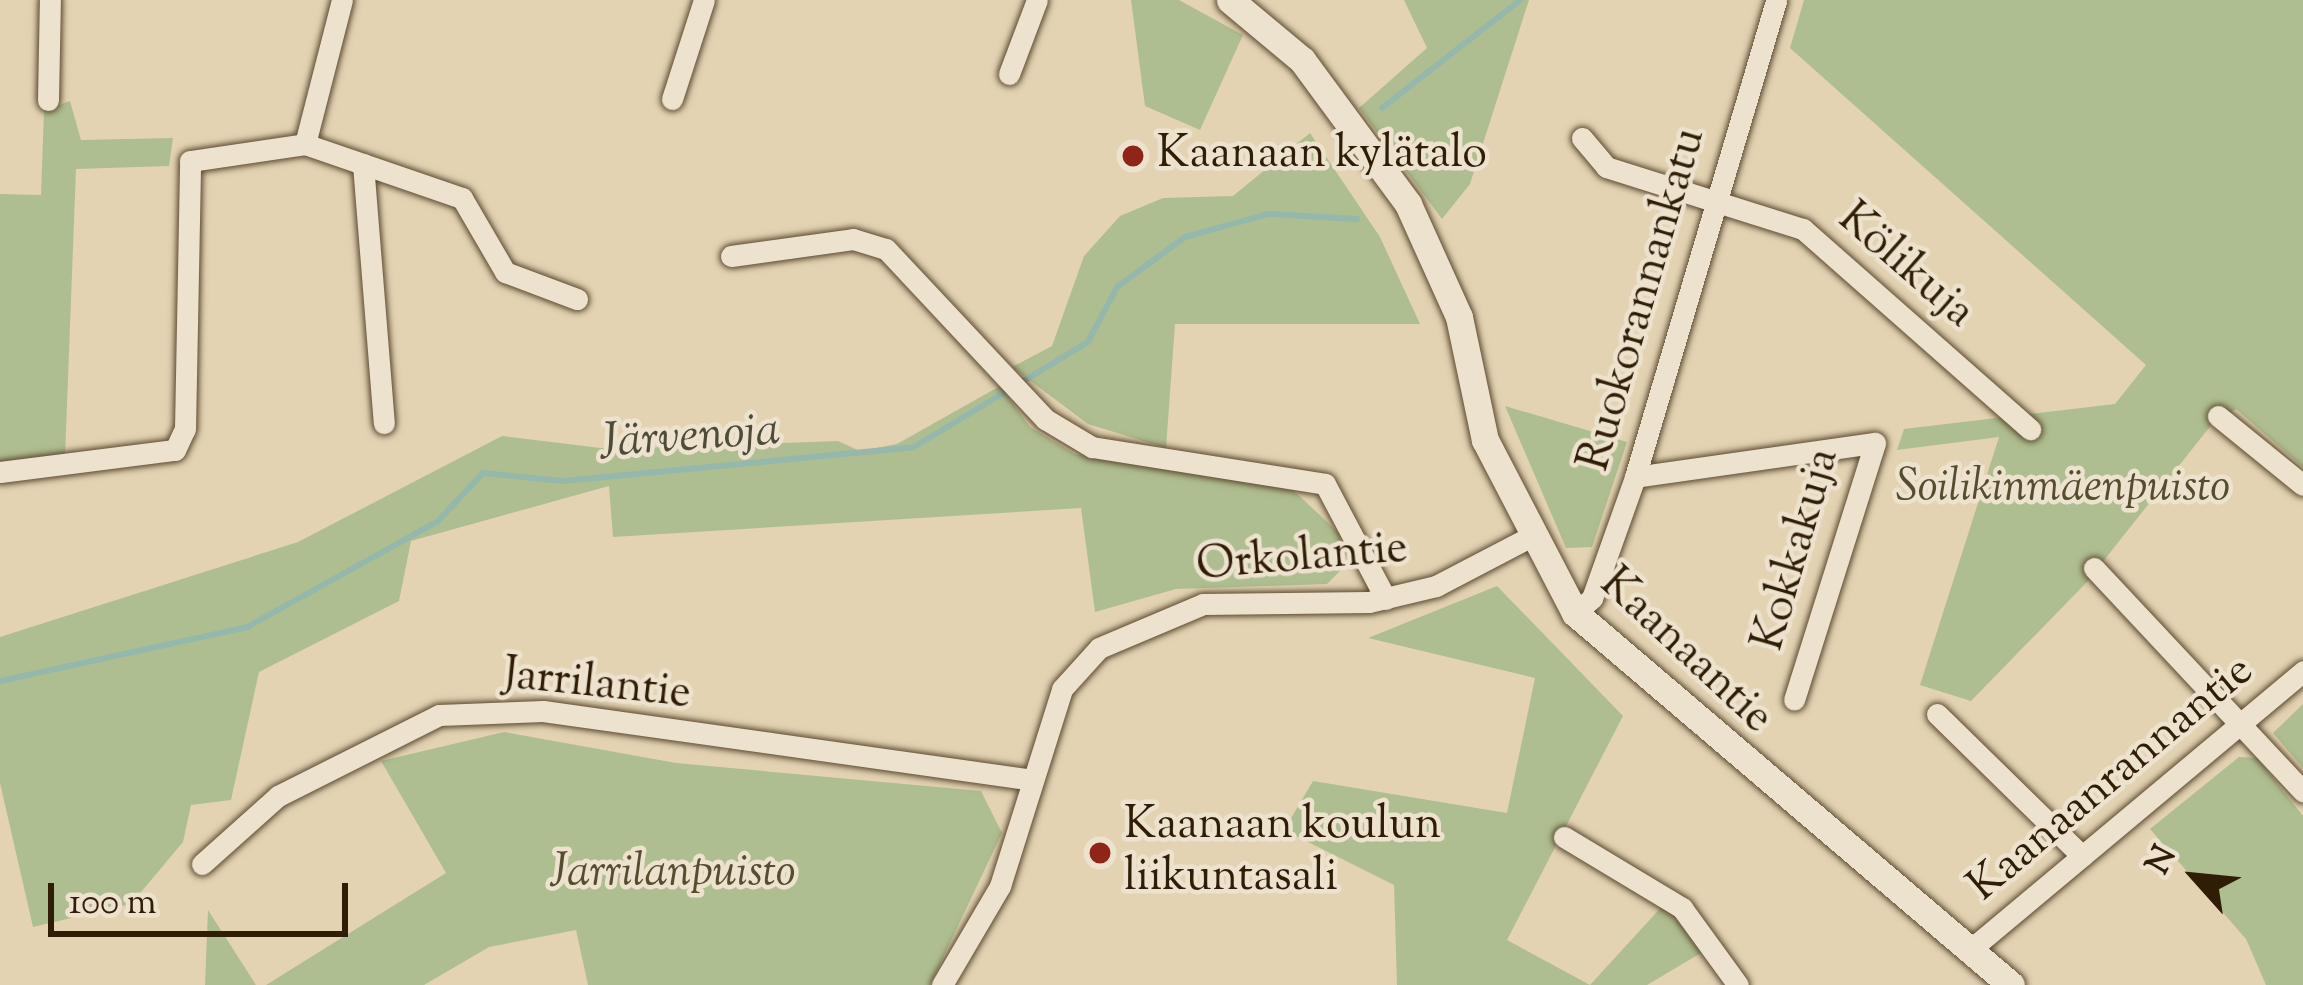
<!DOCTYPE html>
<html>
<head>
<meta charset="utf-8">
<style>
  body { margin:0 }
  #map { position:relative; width:2303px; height:985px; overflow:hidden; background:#e3d3b3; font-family:"Sorts Mill Goudy",serif }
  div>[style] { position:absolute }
  .green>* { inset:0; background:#afbe90 }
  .stream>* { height:6px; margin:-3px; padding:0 3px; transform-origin:3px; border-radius:3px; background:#95b8ab }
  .roads { filter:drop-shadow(0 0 3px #5c4a30) drop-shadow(0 0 3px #5c4a30) }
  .minor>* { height:21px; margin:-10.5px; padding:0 10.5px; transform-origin:10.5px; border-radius:10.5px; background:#ede2ce }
  .tertiary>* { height:27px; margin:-13.5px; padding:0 13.5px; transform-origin:13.5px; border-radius:13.5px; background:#ede2ce }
  .dots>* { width:33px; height:33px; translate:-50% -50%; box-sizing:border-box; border:6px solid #ede2ce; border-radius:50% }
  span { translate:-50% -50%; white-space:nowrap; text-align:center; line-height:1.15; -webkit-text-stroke:9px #ede2ce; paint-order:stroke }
  .poi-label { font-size:45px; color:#2f1d05 }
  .left { translate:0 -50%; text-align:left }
  .street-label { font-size:45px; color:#2f1d05 }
  .park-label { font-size:45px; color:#554d2f; font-style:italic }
  .water-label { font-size:48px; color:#4e4c37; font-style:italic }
  .north { position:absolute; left:2135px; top:817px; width:120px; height:120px; -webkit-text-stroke:9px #ede2ce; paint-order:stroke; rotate:297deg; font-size:33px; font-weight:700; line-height:48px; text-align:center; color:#2f1d05 }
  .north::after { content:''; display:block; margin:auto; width:42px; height:54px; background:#2f1d05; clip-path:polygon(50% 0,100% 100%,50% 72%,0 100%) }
  .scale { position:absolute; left:48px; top:883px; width:300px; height:54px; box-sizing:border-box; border:6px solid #2f1d05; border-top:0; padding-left:15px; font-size:36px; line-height:42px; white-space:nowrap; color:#2f1d05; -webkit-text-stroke:9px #ede2ce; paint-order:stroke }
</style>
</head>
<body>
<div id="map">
  <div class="green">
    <div style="clip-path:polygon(1131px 0,1179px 0,1243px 35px,1200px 130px,1145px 106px)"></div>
    <div style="clip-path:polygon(1404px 0,1529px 0,1470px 184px,1442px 219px,1359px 108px,1427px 48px)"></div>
    <div style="clip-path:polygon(1804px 0,2303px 0,2303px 467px,2236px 409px,2212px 424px,2086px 583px,1971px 701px,1920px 685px,1999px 437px,1897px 450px,1904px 429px,2115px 404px,2146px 365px,1790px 48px)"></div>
    <div style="clip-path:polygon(70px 101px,81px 140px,173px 138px,169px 166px,76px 169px,65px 457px,0 465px,0 194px,41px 195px,44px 110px)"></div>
    <div style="clip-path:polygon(1310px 133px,1380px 237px,1420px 324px,1175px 324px,1166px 448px,1088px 424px,1012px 367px,1052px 346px,1084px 256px,1120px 216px,1163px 198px,1233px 196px)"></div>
    <div style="clip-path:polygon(1000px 386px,1030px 427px,1075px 454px,1293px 490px,1340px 534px,1345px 566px,1327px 584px,1176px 589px,1095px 612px,1081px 508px,613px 537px,609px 486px,411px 541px,399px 601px,259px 672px,231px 800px,191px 805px,183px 842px,131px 904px,33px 927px,0 783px,0 637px,298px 542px,502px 436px,609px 449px,838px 441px,860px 451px,897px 444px)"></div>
    <div style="clip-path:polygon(1505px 406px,1627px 442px,1592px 547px,1566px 548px)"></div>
    <div style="clip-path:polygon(1497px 586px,1623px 716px,1507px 940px,1590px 985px,1666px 902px,1711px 947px,1647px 985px,1397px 985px,1394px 885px,1284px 830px,1313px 781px,1507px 813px,1535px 678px,1368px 638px)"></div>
    <div style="clip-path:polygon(2303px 704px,2303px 768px,2273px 733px)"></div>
    <div style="clip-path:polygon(504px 732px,676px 763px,981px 791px,1002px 833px,930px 985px,588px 985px,576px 930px,489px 947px,424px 985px,266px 985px,446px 873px,381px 761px)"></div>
    <div style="clip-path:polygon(2239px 757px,2257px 758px,2303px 816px,2303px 985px,2266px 985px,2246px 939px,2150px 829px)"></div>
    <div style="clip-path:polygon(208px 910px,256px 985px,205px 985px)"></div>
  </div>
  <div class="stream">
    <div style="left:1382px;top:108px;width:175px;rotate:-38deg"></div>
    <div style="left:0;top:681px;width:253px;rotate:-12.3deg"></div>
    <div style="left:247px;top:627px;width:218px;rotate:-29deg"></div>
    <div style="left:438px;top:521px;width:66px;rotate:-46.8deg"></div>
    <div style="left:483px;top:473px;width:80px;rotate:5.7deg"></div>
    <div style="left:563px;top:481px;width:353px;rotate:-5.5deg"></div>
    <div style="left:914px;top:447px;width:203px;rotate:-31.1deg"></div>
    <div style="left:1088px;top:342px;width:62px;rotate:-62.2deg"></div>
    <div style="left:1117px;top:287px;width:84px;rotate:-36.3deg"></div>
    <div style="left:1185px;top:237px;width:86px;rotate:-15.5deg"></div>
    <div style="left:1268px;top:214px;width:89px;rotate:3.2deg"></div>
  </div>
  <div class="roads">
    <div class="minor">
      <div style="left:1009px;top:74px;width:79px;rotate:-69.3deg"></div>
      <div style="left:672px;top:99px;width:104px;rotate:-72.1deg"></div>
      <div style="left:48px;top:100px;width:100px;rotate:-88.9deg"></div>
      <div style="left:1582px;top:138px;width:38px;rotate:50deg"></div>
      <div style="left:1606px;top:167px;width:207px;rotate:17.5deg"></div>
      <div style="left:1803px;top:229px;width:303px;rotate:41.4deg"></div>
      <div style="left:305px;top:144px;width:166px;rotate:19deg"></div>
      <div style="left:462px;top:198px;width:86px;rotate:59.8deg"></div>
      <div style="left:505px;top:272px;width:77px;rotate:20.6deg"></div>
      <div style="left:363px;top:164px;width:260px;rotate:85.4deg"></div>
      <div style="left:731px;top:256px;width:123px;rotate:-7.9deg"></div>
      <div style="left:853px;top:239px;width:34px;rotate:17deg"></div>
      <div style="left:886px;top:249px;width:233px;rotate:46.9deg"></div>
      <div style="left:1045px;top:419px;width:55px;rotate:30.8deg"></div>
      <div style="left:1092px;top:447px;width:236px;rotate:9deg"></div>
      <div style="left:1325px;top:484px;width:130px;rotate:62.1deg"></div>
      <div style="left:2218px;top:416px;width:109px;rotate:39.1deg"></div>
      <div style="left:0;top:472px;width:176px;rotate:-7.2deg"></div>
      <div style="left:175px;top:450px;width:23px;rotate:-65deg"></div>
      <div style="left:185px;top:429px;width:268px;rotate:-88.9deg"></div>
      <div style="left:190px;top:161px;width:116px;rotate:-8.4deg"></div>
      <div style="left:305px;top:144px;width:149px;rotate:-75.6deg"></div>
      <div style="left:1635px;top:477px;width:242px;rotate:-8.1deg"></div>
      <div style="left:1875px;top:443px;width:269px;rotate:107.5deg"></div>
      <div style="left:2094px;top:568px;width:306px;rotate:46.9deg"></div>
      <div style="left:1575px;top:613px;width:23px;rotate:-41deg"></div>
      <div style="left:1592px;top:598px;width:128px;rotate:-70.4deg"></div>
      <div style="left:1635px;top:477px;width:497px;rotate:-73.5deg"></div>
      <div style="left:1937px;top:714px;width:203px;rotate:44.4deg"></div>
      <div style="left:1564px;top:837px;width:138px;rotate:31deg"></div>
      <div style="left:1682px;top:908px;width:95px;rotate:54deg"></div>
      <div style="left:202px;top:864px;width:102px;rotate:-41.8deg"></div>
      <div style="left:278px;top:796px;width:180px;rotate:-26.7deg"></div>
      <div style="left:439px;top:715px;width:104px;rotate:-2.2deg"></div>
      <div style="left:543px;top:711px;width:489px;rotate:8deg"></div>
      <div style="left:1971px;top:949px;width:433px;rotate:-39.9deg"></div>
      <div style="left:942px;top:985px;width:115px;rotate:-59.6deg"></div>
      <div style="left:1000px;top:886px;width:207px;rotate:-72.5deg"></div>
      <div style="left:1062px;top:689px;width:55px;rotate:-47.9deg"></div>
      <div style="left:1099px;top:648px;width:113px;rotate:-22.9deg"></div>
      <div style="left:1203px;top:604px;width:166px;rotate:-0.7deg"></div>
      <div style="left:1369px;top:602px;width:69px;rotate:-13.4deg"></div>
      <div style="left:1436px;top:586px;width:104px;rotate:-27.6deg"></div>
    </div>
    <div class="tertiary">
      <div style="left:1230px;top:0;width:94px;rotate:39.8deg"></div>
      <div style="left:1302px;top:60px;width:179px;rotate:53.6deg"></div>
      <div style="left:1408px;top:204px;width:124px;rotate:65.7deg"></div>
      <div style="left:1459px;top:317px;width:126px;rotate:78.1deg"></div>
      <div style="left:1485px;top:440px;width:195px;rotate:62.5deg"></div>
      <div style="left:1575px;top:613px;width:573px;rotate:40.47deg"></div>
    </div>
  </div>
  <div class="dots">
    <div style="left:1133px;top:156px;background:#8f2418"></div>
    <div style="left:1100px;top:853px;background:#8f2418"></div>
  </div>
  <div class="poi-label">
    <span class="left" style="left:1157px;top:156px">Kaanaan kylätalo</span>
    <span class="left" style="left:1124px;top:853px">Kaanaan koulun<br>liikuntasali</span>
  </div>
  <div class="street-label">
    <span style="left:1905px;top:267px;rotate:41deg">Kölikuja</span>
    <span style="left:1644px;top:300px;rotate:-74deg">Ruokorannankatu</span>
    <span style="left:1798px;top:550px;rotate:-74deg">Kokkakuja</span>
    <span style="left:1302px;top:559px;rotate:-5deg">Orkolantie</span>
    <span style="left:1685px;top:652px;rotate:43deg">Kaanaantie</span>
    <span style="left:597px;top:686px;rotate:6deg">Jarrilantie</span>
    <span style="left:2112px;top:780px;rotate:-40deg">Kaanaanrannantie</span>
  </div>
  <div class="park-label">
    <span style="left:2063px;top:489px">Soilikinmäenpuisto</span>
    <span style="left:673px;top:874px">Jarrilanpuisto</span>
  </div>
  <div class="water-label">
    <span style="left:690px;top:438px;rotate:-4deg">Järvenoja</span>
  </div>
  <div class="north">N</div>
  <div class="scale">100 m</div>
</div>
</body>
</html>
